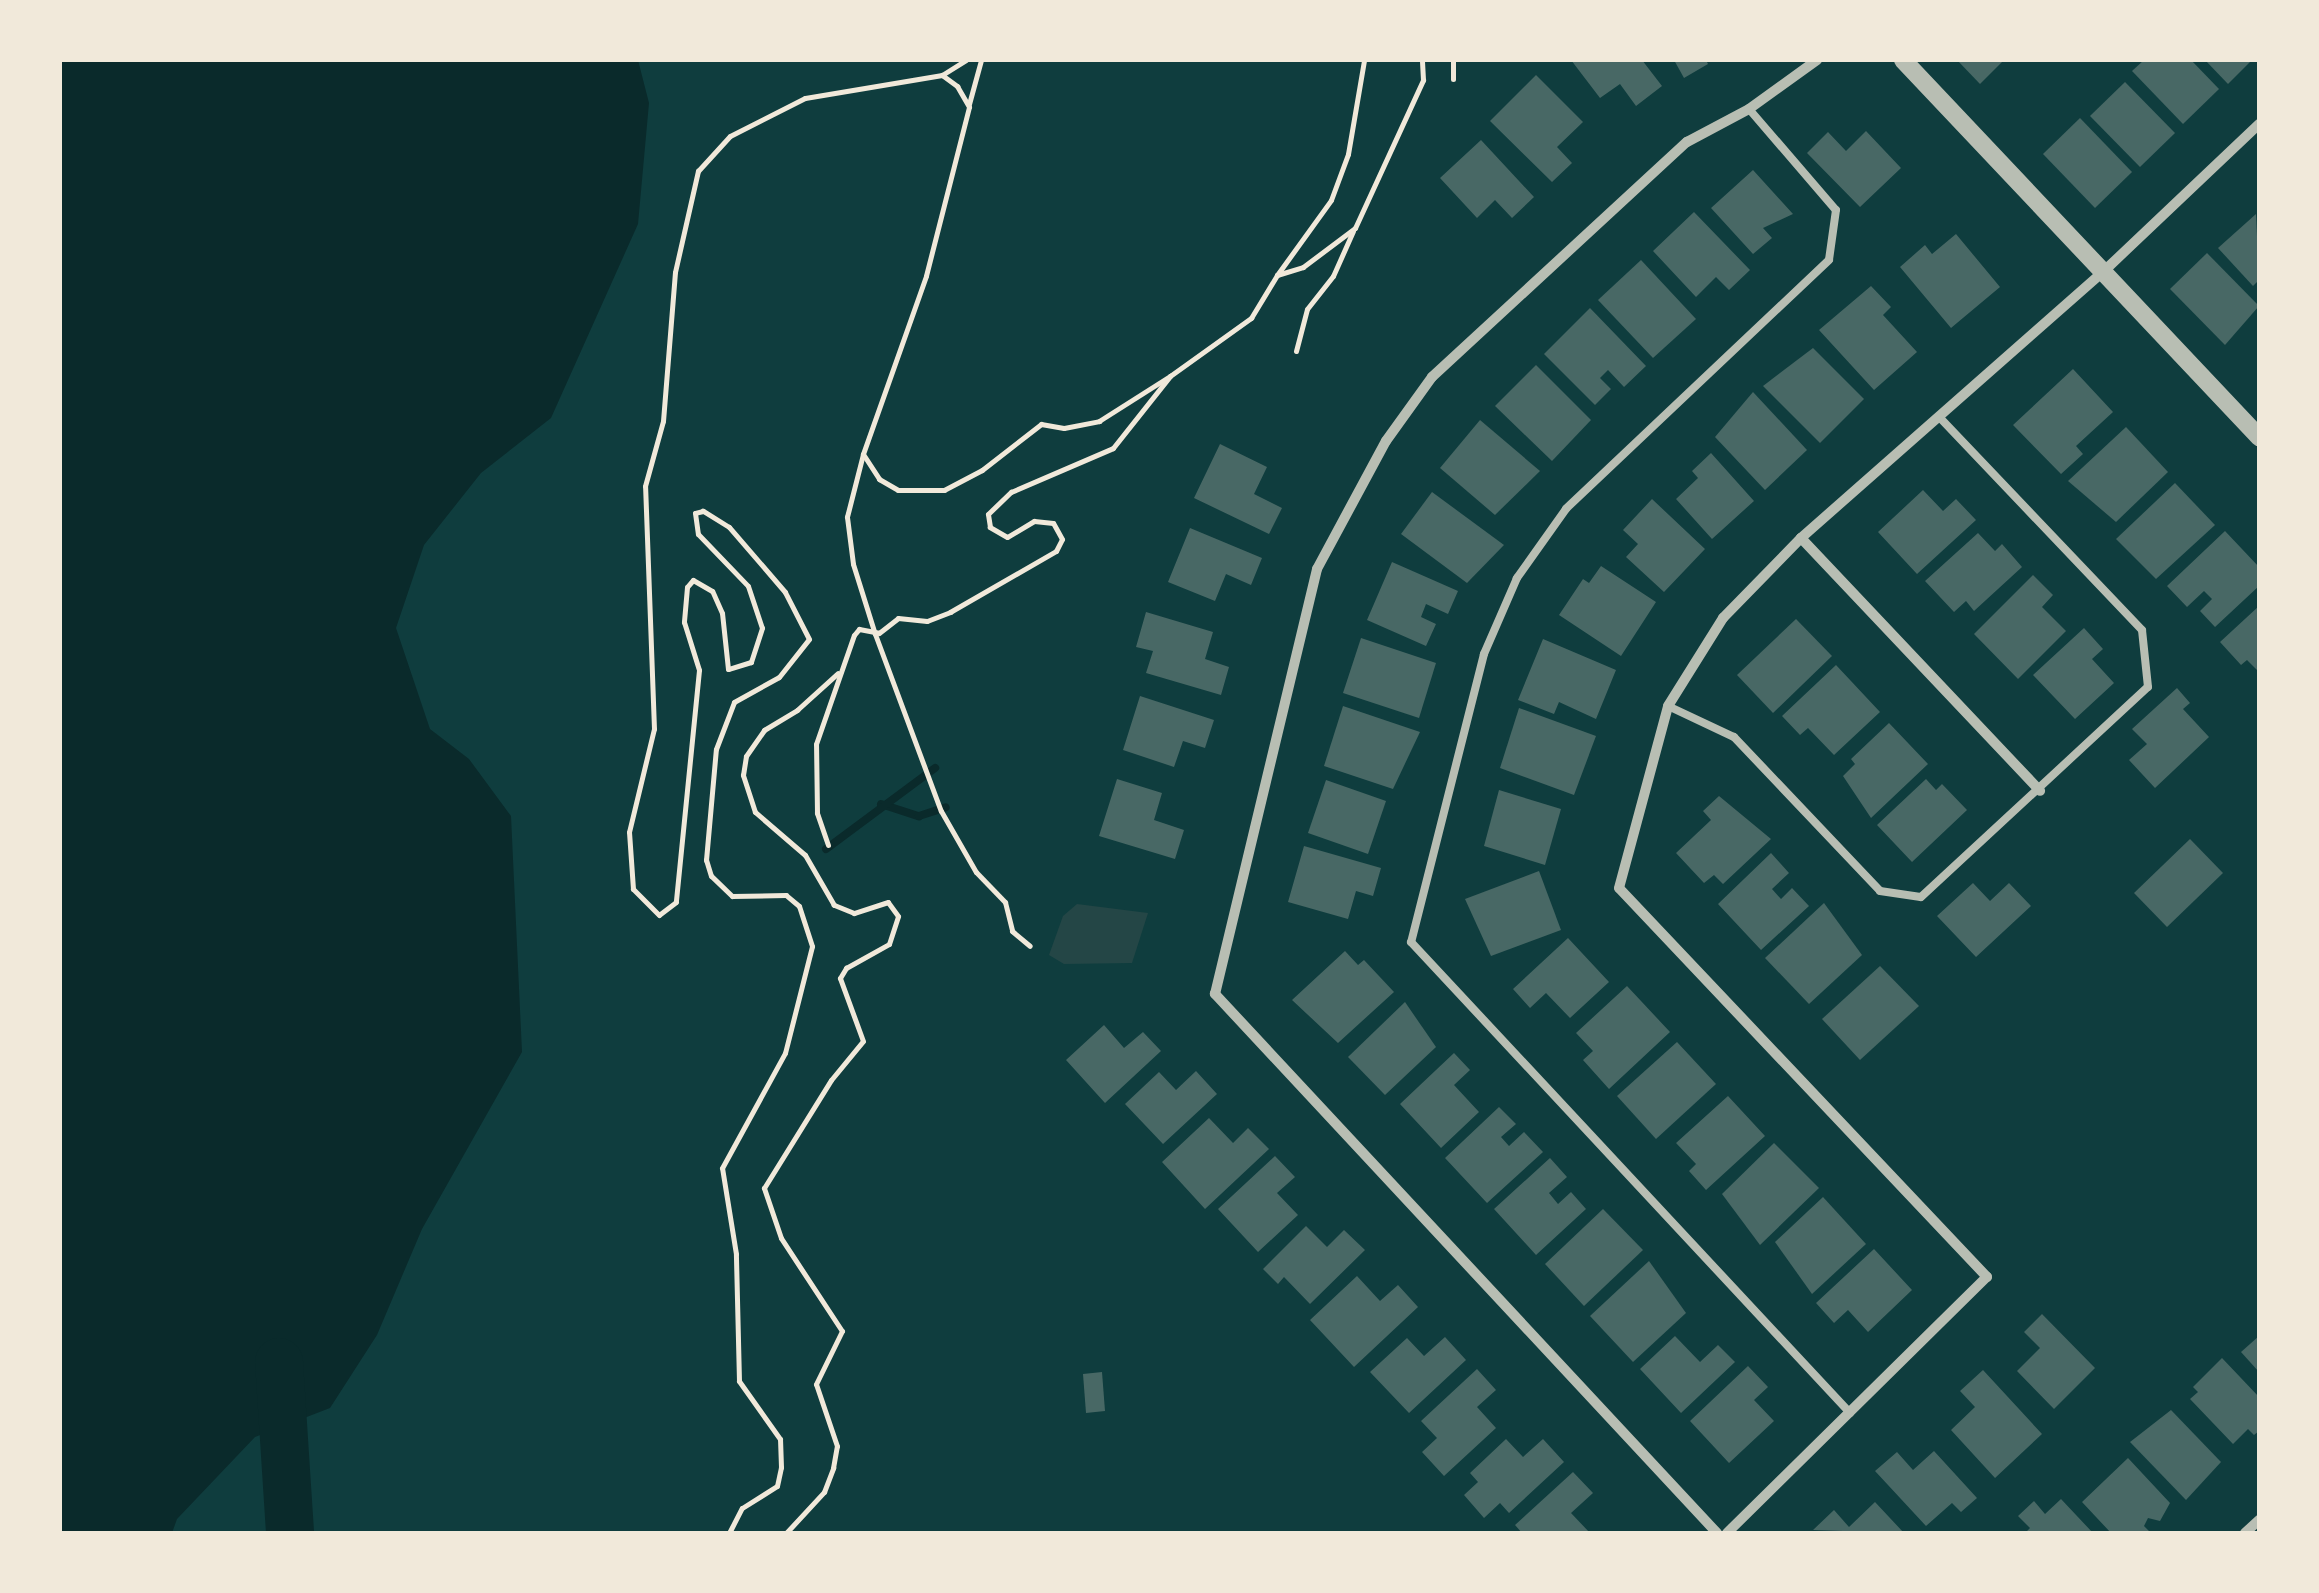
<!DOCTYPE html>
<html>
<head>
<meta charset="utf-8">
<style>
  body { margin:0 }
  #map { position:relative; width:2319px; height:1593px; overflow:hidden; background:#0f3d3e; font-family:Barlow,sans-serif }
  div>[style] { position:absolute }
  .green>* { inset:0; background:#244646 }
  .water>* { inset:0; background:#0a2a2b }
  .stream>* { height:8px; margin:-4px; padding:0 4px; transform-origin:4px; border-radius:4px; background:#0a2a2b }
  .river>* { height:48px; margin:-24px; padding:0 24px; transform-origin:24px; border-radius:24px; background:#0a2a2b }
  .building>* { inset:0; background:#486865 }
  .path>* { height:5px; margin:-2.5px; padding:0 2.5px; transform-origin:2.5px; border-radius:2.5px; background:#f1e9da }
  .service>* { height:8px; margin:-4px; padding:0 4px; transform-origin:4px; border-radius:4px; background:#b8beb3 }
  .minor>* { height:10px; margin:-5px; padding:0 5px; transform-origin:5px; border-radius:5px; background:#b8beb3 }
  .tertiary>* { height:18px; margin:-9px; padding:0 9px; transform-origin:9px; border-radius:9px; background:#b8beb3 }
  span { translate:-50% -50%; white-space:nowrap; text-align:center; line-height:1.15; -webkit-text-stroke:8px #f1e9da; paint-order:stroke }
  .frame { position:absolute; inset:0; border:62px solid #f1e9da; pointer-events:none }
</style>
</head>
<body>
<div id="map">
  <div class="green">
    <div style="clip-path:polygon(1077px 904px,1148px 913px,1132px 963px,1064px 964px,1049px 955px,1063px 916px)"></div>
  </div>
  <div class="water">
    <div style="clip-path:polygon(60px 60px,638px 60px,649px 103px,638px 224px,551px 418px,481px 473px,424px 545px,396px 628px,430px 729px,469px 759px,511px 816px,522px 1052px,422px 1229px,377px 1335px,330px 1408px,255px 1437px,177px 1519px,172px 1533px,60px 1533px)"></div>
  </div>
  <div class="stream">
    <div style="left:881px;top:804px;width:40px;rotate:18deg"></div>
    <div style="left:919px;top:816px;width:28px;rotate:-18deg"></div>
    <div style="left:826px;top:849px;width:136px;rotate:-36.6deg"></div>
  </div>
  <div class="river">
    <div style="left:279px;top:1362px;width:171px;rotate:86.3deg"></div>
  </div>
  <div class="building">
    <div style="clip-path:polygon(1571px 60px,1642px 60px,1662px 86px,1636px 106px,1620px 84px,1600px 98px)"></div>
    <div style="clip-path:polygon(1674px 60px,1706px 60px,1708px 64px,1684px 78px)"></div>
    <div style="clip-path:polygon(1957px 60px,2004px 60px,1980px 84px)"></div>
    <div style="clip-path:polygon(2144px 60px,2191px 60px,2219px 89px,2183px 124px,2132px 71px)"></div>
    <div style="clip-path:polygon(2205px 60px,2252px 60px,2228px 84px)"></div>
    <div style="clip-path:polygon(1536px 75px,1583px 122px,1557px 147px,1572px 163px,1552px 182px,1490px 121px)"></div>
    <div style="clip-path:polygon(2125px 82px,2175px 133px,2140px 167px,2090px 116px)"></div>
    <div style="clip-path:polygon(2080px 118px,2132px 172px,2095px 208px,2043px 154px)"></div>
    <div style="clip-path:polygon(1866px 131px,1901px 168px,1860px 207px,1807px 153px,1828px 132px,1846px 151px)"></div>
    <div style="clip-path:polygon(1481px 140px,1534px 197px,1512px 218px,1495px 200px,1477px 218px,1440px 178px)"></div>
    <div style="clip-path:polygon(1753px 170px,1793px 214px,1763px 228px,1772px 238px,1753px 254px,1711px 208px)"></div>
    <div style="clip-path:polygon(1694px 212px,1750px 270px,1729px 290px,1716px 277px,1696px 297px,1653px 251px)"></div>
    <div style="clip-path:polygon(2256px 214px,2259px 280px,2253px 286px,2218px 248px)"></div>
    <div style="clip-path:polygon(1956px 234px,2000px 287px,1951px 328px,1900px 267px,1925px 245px,1932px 254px)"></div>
    <div style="clip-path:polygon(2207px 253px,2259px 306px,2225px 345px,2170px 289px)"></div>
    <div style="clip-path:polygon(1641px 260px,1696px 319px,1653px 358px,1598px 300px)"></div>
    <div style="clip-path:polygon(1871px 286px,1891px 307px,1883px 315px,1917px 352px,1874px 390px,1819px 330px)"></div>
    <div style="clip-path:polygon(1590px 308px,1646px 366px,1624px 387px,1608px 370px,1600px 378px,1611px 389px,1595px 405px,1544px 354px)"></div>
    <div style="clip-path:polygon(1813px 348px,1864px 399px,1820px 443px,1763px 386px)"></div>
    <div style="clip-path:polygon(1536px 365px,1591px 420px,1552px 461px,1495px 406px)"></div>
    <div style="clip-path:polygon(2073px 369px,2113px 412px,2076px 446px,2083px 454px,2061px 474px,2013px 425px)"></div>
    <div style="clip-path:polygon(1753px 392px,1807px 450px,1765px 490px,1715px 437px)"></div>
    <div style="clip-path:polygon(1480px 420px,1540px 471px,1495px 515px,1440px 468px)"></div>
    <div style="clip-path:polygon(2126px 427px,2168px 472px,2116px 522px,2068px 481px)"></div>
    <div style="clip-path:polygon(1220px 444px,1267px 467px,1254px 494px,1282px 508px,1269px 534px,1194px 498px)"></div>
    <div style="clip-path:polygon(1711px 453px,1754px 501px,1712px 539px,1676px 499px,1698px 478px,1692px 471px)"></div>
    <div style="clip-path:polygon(2175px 483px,2215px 525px,2156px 579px,2116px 539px)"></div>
    <div style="clip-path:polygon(1923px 490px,1943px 511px,1956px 499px,1976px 520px,1917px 574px,1878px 532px)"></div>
    <div style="clip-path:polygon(1432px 492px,1504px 545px,1467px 583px,1401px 534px)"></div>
    <div style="clip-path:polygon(1652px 499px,1705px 549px,1664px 592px,1626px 557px,1638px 544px,1623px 530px)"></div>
    <div style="clip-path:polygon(1190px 528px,1262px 558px,1251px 585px,1226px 574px,1215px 601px,1168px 582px)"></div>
    <div style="clip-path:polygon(2225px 531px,2259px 567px,2259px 586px,2215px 627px,2200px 611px,2212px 599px,2204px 591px,2187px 607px,2167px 586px)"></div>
    <div style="clip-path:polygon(1978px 533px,1995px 551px,2002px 544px,2022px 567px,1974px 611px,1966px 601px,1954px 612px,1925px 581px)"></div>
    <div style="clip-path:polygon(1392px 562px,1458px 591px,1448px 614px,1426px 604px,1421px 617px,1436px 624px,1426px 646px,1367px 620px)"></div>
    <div style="clip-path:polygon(1601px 566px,1656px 602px,1621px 656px,1559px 615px,1583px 579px,1589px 583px)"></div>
    <div style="clip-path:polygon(2033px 575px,2053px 595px,2042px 607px,2066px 631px,2018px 679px,1974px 634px)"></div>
    <div style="clip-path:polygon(2259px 606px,2259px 672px,2247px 660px,2241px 665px,2220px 642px)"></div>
    <div style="clip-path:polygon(1146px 612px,1213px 632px,1205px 659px,1229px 667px,1221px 695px,1146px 673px,1153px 651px,1136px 647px)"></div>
    <div style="clip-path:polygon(1796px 619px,1832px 656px,1773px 713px,1737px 675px)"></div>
    <div style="clip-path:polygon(2084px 628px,2103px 649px,2092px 659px,2114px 683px,2075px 719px,2033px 675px)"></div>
    <div style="clip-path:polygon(1361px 638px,1436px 663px,1419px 718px,1343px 693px)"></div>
    <div style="clip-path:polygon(1543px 639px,1616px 670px,1596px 719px,1559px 702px,1554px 714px,1518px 700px)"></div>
    <div style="clip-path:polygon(1836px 665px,1880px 712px,1834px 755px,1808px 728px,1800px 735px,1782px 716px)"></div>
    <div style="clip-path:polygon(2177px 688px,2190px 703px,2183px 709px,2209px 737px,2155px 788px,2129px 760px,2147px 744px,2132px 729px)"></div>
    <div style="clip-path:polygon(1140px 696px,1214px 720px,1205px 748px,1183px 741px,1174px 767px,1123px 750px)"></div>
    <div style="clip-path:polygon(1343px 706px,1420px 732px,1393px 789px,1324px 766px)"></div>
    <div style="clip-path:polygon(1519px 708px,1596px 736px,1574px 795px,1500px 768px)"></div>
    <div style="clip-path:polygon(1889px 723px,1928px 764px,1871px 818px,1843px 776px,1855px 764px,1851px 759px)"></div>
    <div style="clip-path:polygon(1117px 779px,1162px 793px,1154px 820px,1184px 830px,1175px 859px,1099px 836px)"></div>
    <div style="clip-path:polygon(1926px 779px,1936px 790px,1942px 784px,1967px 810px,1912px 862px,1877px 825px)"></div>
    <div style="clip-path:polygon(1326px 780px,1386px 801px,1368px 854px,1308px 833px)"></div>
    <div style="clip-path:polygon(1499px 790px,1561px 809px,1545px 865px,1484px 846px)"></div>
    <div style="clip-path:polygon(1719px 796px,1771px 839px,1723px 884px,1714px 875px,1704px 883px,1676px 853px,1711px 820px,1703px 811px)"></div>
    <div style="clip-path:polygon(2190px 839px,2223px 873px,2167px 927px,2134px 893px)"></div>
    <div style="clip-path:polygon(1304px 846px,1381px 868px,1373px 896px,1356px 891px,1348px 919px,1288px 902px)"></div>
    <div style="clip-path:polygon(1771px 853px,1789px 873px,1772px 889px,1781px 899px,1792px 888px,1809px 906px,1761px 950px,1718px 904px)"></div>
    <div style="clip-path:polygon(1539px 871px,1561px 930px,1491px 956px,1465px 899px)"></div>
    <div style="clip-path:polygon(1973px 883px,1990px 901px,2009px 883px,2031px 906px,1976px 957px,1937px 916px)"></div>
    <div style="clip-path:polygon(1824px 903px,1862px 955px,1809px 1004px,1765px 958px)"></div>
    <div style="clip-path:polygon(1568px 938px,1609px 982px,1570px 1018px,1546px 993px,1530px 1008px,1513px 989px)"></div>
    <div style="clip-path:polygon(1345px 951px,1358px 965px,1364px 960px,1394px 992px,1338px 1043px,1292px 1000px)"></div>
    <div style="clip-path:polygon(1880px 966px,1919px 1006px,1860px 1060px,1822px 1019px)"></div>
    <div style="clip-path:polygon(1627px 986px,1670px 1032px,1609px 1089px,1583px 1060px,1593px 1051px,1576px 1033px)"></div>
    <div style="clip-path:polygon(1405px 1002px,1436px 1047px,1385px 1095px,1348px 1057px)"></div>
    <div style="clip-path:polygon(1104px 1025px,1124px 1048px,1143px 1032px,1161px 1051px,1105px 1103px,1066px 1060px)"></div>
    <div style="clip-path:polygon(1677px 1042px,1716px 1084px,1656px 1139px,1617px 1096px)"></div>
    <div style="clip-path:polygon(1454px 1053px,1470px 1070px,1454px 1085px,1479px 1112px,1441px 1148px,1400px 1104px)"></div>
    <div style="clip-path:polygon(1196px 1071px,1217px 1094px,1163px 1144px,1125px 1104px,1159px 1072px,1176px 1090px)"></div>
    <div style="clip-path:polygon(1728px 1096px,1765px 1136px,1706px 1190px,1689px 1171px,1696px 1164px,1676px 1143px)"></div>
    <div style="clip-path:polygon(1499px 1107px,1516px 1124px,1501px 1137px,1509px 1146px,1524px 1132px,1543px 1152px,1487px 1203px,1445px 1158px)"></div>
    <div style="clip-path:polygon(1209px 1118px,1233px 1143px,1248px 1128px,1269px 1149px,1205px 1209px,1162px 1162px)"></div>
    <div style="clip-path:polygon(1774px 1143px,1819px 1188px,1760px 1245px,1722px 1194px)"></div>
    <div style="clip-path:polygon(1275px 1156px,1295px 1177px,1277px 1193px,1298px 1215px,1258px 1252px,1218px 1209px)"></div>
    <div style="clip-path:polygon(1550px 1158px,1567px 1177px,1549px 1193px,1558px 1204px,1571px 1192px,1586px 1209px,1536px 1255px,1494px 1209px)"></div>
    <div style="clip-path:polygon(1823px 1197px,1866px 1244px,1812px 1294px,1775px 1242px)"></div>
    <div style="clip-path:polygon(1603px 1209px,1643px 1250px,1584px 1306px,1545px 1264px)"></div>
    <div style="clip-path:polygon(1306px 1226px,1327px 1247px,1344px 1230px,1365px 1250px,1310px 1304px,1284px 1277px,1278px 1284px,1263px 1269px)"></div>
    <div style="clip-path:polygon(1874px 1249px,1912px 1290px,1868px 1332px,1848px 1310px,1834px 1323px,1816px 1303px)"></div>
    <div style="clip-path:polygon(1649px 1261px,1686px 1313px,1633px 1362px,1590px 1316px)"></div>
    <div style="clip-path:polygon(1357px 1276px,1380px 1301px,1398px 1285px,1418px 1307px,1354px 1367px,1310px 1320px)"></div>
    <div style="clip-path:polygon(2042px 1314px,2095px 1368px,2054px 1409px,2017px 1371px,2040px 1348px,2024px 1332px)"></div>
    <div style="clip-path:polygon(1675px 1336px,1700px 1362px,1718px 1345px,1735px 1362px,1681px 1413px,1640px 1369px)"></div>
    <div style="clip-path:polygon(2259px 1336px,2259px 1372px,2241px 1352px)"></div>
    <div style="clip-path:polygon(1445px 1337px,1466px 1360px,1409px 1413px,1370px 1372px,1407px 1338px,1424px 1356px)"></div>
    <div style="clip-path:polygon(2222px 1358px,2259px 1397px,2259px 1431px,2254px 1435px,2248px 1429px,2233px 1444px,2190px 1399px,2198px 1392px,2193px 1387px)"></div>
    <div style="clip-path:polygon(1748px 1366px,1768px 1387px,1754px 1400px,1774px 1421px,1729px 1463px,1690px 1421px)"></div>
    <div style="clip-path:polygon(1477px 1369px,1496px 1390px,1477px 1407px,1496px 1428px,1444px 1476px,1422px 1452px,1437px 1438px,1421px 1421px)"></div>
    <div style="clip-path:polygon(1983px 1370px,2042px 1434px,1995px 1478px,1951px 1430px,1975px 1407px,1960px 1391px)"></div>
    <div style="clip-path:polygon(1102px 1372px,1105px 1411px,1086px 1413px,1083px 1374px)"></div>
    <div style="clip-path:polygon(2171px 1410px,2221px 1462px,2186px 1500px,2130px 1442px)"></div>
    <div style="clip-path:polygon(1506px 1439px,1523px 1457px,1543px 1439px,1564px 1462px,1509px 1513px,1500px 1503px,1484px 1518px,1464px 1495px,1478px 1482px,1470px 1473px)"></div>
    <div style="clip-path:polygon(1934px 1451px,1977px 1498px,1961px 1512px,1952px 1503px,1926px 1526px,1875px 1471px,1897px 1452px,1913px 1470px)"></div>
    <div style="clip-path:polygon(2128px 1458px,2170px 1503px,2160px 1521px,2148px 1518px,2144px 1526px,2151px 1533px,2111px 1533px,2082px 1502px)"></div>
    <div style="clip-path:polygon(1573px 1472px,1593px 1493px,1571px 1513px,1590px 1533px,1522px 1533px,1515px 1525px)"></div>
    <div style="clip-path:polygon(2061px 1499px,2093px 1533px,2025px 1533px,2030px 1528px,2018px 1516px,2034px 1501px,2045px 1514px)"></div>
    <div style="clip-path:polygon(1875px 1502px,1904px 1533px,1813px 1530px,1834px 1510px,1849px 1527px)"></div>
  </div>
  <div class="path">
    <div style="left:942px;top:75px;width:28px;rotate:-32deg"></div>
    <div style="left:1453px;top:79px;width:19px;rotate:-90deg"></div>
    <div style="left:969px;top:104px;width:46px;rotate:-74.7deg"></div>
    <div style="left:1277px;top:275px;width:92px;rotate:-54.2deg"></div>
    <div style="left:1331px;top:200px;width:49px;rotate:-69.7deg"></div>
    <div style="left:1348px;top:154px;width:95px;rotate:-80.3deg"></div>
    <div style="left:1296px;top:351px;width:43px;rotate:-75.3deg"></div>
    <div style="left:1307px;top:309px;width:42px;rotate:-51.8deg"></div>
    <div style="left:1333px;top:276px;width:49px;rotate:-66deg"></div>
    <div style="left:863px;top:454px;width:65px;rotate:104.3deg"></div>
    <div style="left:847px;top:517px;width:47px;rotate:82.7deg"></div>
    <div style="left:853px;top:564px;width:73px;rotate:72.6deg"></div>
    <div style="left:875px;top:634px;width:189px;rotate:69.6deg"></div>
    <div style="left:941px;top:811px;width:70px;rotate:60.2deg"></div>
    <div style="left:976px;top:872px;width:42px;rotate:46deg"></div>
    <div style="left:1005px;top:902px;width:30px;rotate:76deg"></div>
    <div style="left:1012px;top:931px;width:23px;rotate:40deg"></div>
    <div style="left:828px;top:845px;width:34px;rotate:-109deg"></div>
    <div style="left:817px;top:813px;width:69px;rotate:-90.8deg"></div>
    <div style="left:816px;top:744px;width:115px;rotate:-70.8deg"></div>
    <div style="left:854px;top:635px;width:8px;rotate:-50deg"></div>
    <div style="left:859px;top:629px;width:20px;rotate:11deg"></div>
    <div style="left:879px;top:633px;width:24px;rotate:-38deg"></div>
    <div style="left:898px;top:618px;width:29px;rotate:6deg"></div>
    <div style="left:927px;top:621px;width:25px;rotate:-21deg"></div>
    <div style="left:950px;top:612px;width:122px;rotate:-29.9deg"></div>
    <div style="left:1056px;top:551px;width:13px;rotate:-63deg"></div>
    <div style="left:1062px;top:539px;width:18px;rotate:-119deg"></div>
    <div style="left:1053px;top:523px;width:19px;rotate:-174deg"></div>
    <div style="left:1034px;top:521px;width:31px;rotate:149deg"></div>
    <div style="left:1007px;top:537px;width:20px;rotate:-150deg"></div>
    <div style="left:990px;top:527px;width:13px;rotate:-99deg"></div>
    <div style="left:988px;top:514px;width:32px;rotate:-44deg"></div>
    <div style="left:1011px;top:492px;width:111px;rotate:-23.3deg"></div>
    <div style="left:1113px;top:448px;width:92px;rotate:-51.6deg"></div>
    <div style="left:1170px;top:376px;width:100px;rotate:-35.6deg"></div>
    <div style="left:1251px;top:318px;width:50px;rotate:-58.8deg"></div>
    <div style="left:1277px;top:275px;width:27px;rotate:-17deg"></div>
    <div style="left:1303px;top:267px;width:65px;rotate:-36.9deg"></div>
    <div style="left:1355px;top:228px;width:163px;rotate:-65.3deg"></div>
    <div style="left:1423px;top:80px;width:20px;rotate:-93deg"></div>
    <div style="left:729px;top:1533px;width:28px;rotate:-63deg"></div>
    <div style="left:742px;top:1508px;width:41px;rotate:-32.2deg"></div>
    <div style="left:777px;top:1486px;width:19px;rotate:-78deg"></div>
    <div style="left:781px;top:1467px;width:28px;rotate:-92deg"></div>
    <div style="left:780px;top:1439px;width:71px;rotate:-125.3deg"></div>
    <div style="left:739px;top:1381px;width:127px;rotate:-91.4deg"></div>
    <div style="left:736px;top:1254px;width:87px;rotate:-99.2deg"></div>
    <div style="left:722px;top:1168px;width:131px;rotate:-61.3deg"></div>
    <div style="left:785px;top:1053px;width:110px;rotate:-75.8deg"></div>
    <div style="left:812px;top:946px;width:42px;rotate:-108deg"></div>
    <div style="left:799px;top:906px;width:17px;rotate:-140deg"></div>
    <div style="left:786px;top:895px;width:54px;rotate:178.9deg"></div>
    <div style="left:732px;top:896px;width:29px;rotate:-136deg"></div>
    <div style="left:711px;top:876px;width:17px;rotate:-107deg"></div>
    <div style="left:706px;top:860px;width:111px;rotate:-84.9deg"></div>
    <div style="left:716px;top:749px;width:50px;rotate:-69deg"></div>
    <div style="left:734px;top:702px;width:51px;rotate:-29.1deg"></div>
    <div style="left:779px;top:677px;width:48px;rotate:-51.7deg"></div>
    <div style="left:809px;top:639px;width:53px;rotate:-117.1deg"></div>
    <div style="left:785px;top:592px;width:86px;rotate:-130.7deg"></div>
    <div style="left:729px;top:527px;width:31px;rotate:-148deg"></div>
    <div style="left:703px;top:511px;width:8px;rotate:166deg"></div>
    <div style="left:695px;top:513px;width:21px;rotate:82deg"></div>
    <div style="left:698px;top:534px;width:72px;rotate:46.1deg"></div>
    <div style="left:748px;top:586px;width:44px;rotate:71.6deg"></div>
    <div style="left:762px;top:628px;width:36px;rotate:108deg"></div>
    <div style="left:751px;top:662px;width:24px;rotate:163deg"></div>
    <div style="left:728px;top:669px;width:56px;rotate:-96.1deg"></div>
    <div style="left:722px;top:613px;width:24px;rotate:-114deg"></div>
    <div style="left:712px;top:591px;width:22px;rotate:-150deg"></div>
    <div style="left:693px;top:580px;width:9px;rotate:131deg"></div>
    <div style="left:687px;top:587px;width:35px;rotate:95deg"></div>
    <div style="left:684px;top:622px;width:50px;rotate:72.6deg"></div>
    <div style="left:699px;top:670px;width:233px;rotate:95.7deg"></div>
    <div style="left:676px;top:902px;width:21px;rotate:143deg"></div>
    <div style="left:659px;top:915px;width:37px;rotate:-135deg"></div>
    <div style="left:633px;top:889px;width:57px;rotate:-94deg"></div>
    <div style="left:629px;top:832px;width:106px;rotate:-76.4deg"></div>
    <div style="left:654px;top:729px;width:243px;rotate:-92.1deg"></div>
    <div style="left:645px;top:486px;width:67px;rotate:-74.5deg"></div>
    <div style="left:663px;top:421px;width:149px;rotate:-85.4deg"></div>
    <div style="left:675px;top:272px;width:104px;rotate:-77.2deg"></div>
    <div style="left:698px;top:171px;width:47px;rotate:-47.6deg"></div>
    <div style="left:730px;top:136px;width:84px;rotate:-26.9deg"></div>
    <div style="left:805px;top:98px;width:139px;rotate:-9.5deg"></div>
    <div style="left:942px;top:75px;width:19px;rotate:36deg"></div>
    <div style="left:957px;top:86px;width:24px;rotate:60deg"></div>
    <div style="left:969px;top:107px;width:174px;rotate:104.3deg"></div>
    <div style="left:926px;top:276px;width:189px;rotate:109.5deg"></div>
    <div style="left:863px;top:454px;width:30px;rotate:57deg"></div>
    <div style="left:879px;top:479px;width:22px;rotate:30deg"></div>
    <div style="left:898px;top:490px;width:46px"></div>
    <div style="left:944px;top:490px;width:43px;rotate:-27.8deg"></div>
    <div style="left:982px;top:470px;width:75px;rotate:-37.9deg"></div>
    <div style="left:1041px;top:424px;width:23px;rotate:10deg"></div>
    <div style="left:1064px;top:428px;width:36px;rotate:-11deg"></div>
    <div style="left:1099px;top:421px;width:84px;rotate:-32.4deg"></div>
    <div style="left:786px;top:1533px;width:56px;rotate:-47.2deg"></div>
    <div style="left:824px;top:1492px;width:26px;rotate:-69deg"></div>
    <div style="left:833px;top:1468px;width:22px;rotate:-80deg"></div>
    <div style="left:837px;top:1446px;width:65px;rotate:-108.7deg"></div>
    <div style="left:816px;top:1384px;width:59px;rotate:-63.9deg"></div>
    <div style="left:842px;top:1331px;width:111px;rotate:-123.3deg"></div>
    <div style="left:781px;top:1238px;width:53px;rotate:-108.8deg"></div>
    <div style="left:764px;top:1188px;width:127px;rotate:-58.2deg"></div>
    <div style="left:831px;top:1080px;width:50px;rotate:-50.6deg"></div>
    <div style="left:863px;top:1041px;width:67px;rotate:-110.1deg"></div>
    <div style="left:840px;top:978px;width:12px;rotate:-59deg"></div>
    <div style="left:846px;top:968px;width:49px;rotate:-29.2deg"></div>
    <div style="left:889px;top:944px;width:29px;rotate:-72deg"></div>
    <div style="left:898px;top:916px;width:17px;rotate:-126deg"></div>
    <div style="left:888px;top:902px;width:36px;rotate:162deg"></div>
    <div style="left:854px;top:913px;width:22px;rotate:-158deg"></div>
    <div style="left:834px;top:905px;width:58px;rotate:-120.1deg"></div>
    <div style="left:805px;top:855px;width:66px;rotate:-139.3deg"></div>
    <div style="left:755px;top:812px;width:39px;rotate:-108deg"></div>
    <div style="left:743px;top:775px;width:19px;rotate:-81deg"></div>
    <div style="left:746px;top:756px;width:32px;rotate:-55deg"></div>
    <div style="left:764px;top:730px;width:39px;rotate:-31deg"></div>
    <div style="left:797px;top:710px;width:55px;rotate:-42.1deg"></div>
  </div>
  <div class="service">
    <div style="left:1749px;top:109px;width:133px;rotate:49.3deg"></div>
    <div style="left:1836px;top:210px;width:50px;rotate:98deg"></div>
    <div style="left:1829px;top:260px;width:362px;rotate:136.6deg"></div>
    <div style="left:1566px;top:509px;width:85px;rotate:125.4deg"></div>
    <div style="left:1517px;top:578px;width:83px;rotate:113.5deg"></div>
    <div style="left:1484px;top:654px;width:297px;rotate:104.2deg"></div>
    <div style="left:1411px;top:942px;width:644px;rotate:47.01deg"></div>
    <div style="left:1668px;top:706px;width:73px;rotate:25.2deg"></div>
    <div style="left:1734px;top:737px;width:212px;rotate:46.5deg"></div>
    <div style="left:1880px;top:891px;width:41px;rotate:8.3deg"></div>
    <div style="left:1921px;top:897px;width:309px;rotate:-42.8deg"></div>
    <div style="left:2148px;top:687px;width:57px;rotate:-96deg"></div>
    <div style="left:2142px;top:630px;width:293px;rotate:-133.6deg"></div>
  </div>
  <div class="minor">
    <div style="left:1801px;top:538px;width:348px;rotate:46.6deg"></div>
    <div style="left:1717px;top:1533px;width:737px;rotate:-132.96deg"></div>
    <div style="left:1215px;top:994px;width:437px;rotate:-76.5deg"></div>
    <div style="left:1317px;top:569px;width:145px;rotate:-61.7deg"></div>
    <div style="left:1386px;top:441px;width:79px;rotate:-54.3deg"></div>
    <div style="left:1432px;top:377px;width:347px;rotate:-42.7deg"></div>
    <div style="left:1687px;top:142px;width:70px;rotate:-28deg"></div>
    <div style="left:1749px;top:109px;width:84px;rotate:-35.8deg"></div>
    <div style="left:1727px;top:1533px;width:365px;rotate:-44.6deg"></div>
    <div style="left:1987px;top:1277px;width:535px;rotate:-133.41deg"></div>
    <div style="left:1619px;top:888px;width:188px;rotate:-74.9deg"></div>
    <div style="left:1668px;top:706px;width:104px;rotate:-58deg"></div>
    <div style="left:1723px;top:618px;width:112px;rotate:-45.7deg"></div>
    <div style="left:1801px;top:538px;width:402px;rotate:-41.4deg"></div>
    <div style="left:2103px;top:272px;width:215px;rotate:-43.5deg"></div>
    <div style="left:2245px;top:1533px;width:19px;rotate:-43deg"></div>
  </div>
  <div class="tertiary">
    <div style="left:1903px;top:60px;width:519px;rotate:46.64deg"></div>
  </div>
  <div class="frame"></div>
</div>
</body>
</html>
